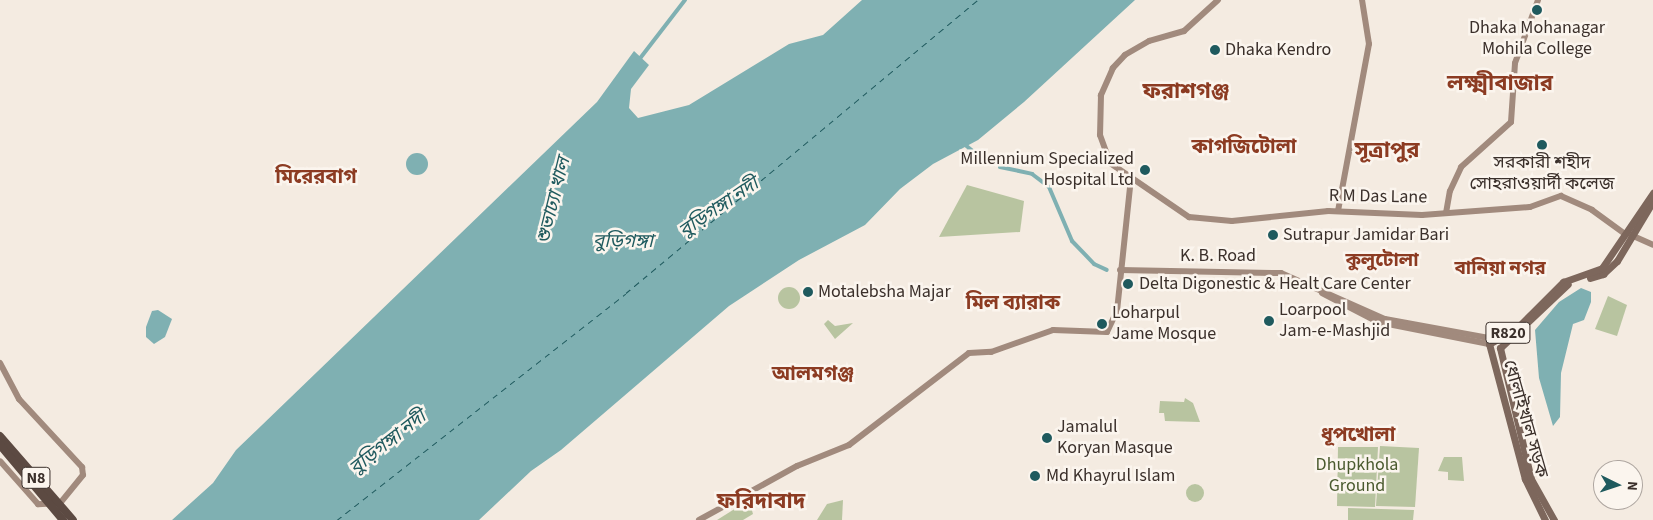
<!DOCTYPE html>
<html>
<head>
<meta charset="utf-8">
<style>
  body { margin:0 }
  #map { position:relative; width:1653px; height:520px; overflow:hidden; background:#f4ebe1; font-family:"Source Sans 3","Noto Sans Bengali",sans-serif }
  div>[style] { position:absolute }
  .green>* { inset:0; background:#b8c4a0 }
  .round { border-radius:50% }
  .water>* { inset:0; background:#7fb0b2 }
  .canal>* { height:4px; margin:-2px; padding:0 2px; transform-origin:2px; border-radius:2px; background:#7fb0b2 }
  .ferry>* { height:1px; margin-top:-0.5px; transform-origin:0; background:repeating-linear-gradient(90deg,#1f5a5e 0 6px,transparent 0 11px) }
  .secondary>* { height:6px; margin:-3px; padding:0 3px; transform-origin:3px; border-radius:3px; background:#a18a7d }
  .primary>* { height:7px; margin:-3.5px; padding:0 3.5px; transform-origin:3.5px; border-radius:3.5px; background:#7d675c }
  .highway-bridge>* { height:8px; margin:-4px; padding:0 4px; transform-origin:4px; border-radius:4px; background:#5c4a42 }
  .dots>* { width:14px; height:14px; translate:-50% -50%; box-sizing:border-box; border:2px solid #fbf5ee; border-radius:50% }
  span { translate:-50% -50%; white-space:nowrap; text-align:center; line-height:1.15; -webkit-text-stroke:5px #fbf5ee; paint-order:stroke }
  .shield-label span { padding:1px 4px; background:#fbf5ee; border:1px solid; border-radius:4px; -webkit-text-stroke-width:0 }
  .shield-label { font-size:16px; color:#3b302b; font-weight:700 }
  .poi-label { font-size:18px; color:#3b302b }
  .left { translate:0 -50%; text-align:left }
  .right { translate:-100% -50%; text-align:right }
  .street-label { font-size:18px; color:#3b302b }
  .park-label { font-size:18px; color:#4a5a2e }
  .water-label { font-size:19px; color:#1f5a5e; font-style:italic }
  .neighbourhood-label { font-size:19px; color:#8c3b22; font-weight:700 }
  .quarter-label { font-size:20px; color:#8c3b22; font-weight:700 }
  .district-label { font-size:22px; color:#8c3b22; font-weight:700 }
  .north { position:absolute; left:1593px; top:460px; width:50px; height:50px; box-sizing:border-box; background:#fbf5ee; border:1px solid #aea6a0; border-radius:50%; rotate:94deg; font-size:14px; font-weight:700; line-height:20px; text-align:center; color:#3b302b }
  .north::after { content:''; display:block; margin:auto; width:18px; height:22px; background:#1f5a5e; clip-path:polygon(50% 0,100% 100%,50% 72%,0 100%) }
</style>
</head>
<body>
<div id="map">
  <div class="green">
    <div style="clip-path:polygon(967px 185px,1024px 201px,1020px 232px,939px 237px)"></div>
    <div class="round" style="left:778px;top:287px;width:22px;height:22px"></div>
    <div style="clip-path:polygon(1608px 296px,1627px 305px,1617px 336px,1595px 329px)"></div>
    <div style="clip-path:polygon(828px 320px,835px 326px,853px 323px,835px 339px,824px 324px)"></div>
    <div style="clip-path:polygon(1185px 398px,1193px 403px,1200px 422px,1165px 421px,1164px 413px,1159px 413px,1160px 401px,1184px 402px)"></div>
    <div style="clip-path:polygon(1380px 446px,1419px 448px,1415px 507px,1376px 506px)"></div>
    <div style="clip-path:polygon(1338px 447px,1378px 447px,1375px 507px,1337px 506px)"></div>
    <div style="clip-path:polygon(1444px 457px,1462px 457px,1464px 481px,1448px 480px,1448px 472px,1438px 471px)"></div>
    <div class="round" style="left:1186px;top:484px;width:18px;height:18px"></div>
    <div style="clip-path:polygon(749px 500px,753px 514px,743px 520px,717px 520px)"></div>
    <div style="clip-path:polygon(843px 500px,842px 520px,817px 520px,827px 504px)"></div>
    <div style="clip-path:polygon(1348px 508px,1414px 510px,1413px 520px,1348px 520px)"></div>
  </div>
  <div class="water">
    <div style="clip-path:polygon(862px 0,1135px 0,1024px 102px,978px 140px,933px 164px,900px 189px,865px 225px,799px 260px,729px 306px,561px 450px,531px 471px,479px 520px,172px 520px,213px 483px,236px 450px,597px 102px,634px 51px,649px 65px,631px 89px,629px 108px,638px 118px,689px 105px,789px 44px,823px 35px)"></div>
    <div class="round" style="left:406px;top:153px;width:22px;height:22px"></div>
    <div style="clip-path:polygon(1581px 288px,1591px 292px,1591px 302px,1584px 320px,1573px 324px,1561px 373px,1560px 417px,1553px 426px,1539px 378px,1535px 330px,1559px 302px)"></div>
    <div style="clip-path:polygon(158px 310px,172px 319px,165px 337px,154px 344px,146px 337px,146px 327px,152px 311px)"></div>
  </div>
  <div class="canal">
    <div style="left:638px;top:61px;width:77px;rotate:-52.4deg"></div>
    <div style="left:963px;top:143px;width:30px;rotate:40deg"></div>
    <div style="left:1000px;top:167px;width:33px;rotate:12deg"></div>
    <div style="left:1032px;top:174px;width:21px;rotate:37deg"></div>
    <div style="left:1049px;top:187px;width:59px;rotate:66.9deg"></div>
    <div style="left:1072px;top:241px;width:32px;rotate:46deg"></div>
    <div style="left:1094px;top:264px;width:14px;rotate:25deg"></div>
  </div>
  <div class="ferry">
    <div style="left:337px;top:520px;width:367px;rotate:-38.1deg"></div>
    <div style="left:626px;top:293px;width:458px;rotate:-39.8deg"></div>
  </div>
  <div class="secondary">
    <div style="left:1218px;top:0;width:46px;rotate:137.6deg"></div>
    <div style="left:1184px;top:31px;width:36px;rotate:164deg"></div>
    <div style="left:1149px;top:41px;width:28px;rotate:150deg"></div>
    <div style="left:1125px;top:55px;width:18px;rotate:133deg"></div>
    <div style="left:1113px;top:68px;width:30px;rotate:114deg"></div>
    <div style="left:1101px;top:95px;width:40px;rotate:91.4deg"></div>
    <div style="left:1100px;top:135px;width:30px;rotate:70deg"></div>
    <div style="left:1110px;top:163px;width:96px;rotate:34.4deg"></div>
    <div style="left:1189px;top:217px;width:43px;rotate:5.3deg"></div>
    <div style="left:1232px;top:221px;width:97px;rotate:-5.9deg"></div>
    <div style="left:1328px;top:211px;width:94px;rotate:2.4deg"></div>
    <div style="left:1422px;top:215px;width:108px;rotate:-4.2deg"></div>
    <div style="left:1530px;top:207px;width:33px;rotate:-20deg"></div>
    <div style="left:1561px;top:196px;width:34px;rotate:24deg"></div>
    <div style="left:1592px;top:210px;width:41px;rotate:36deg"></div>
    <div style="left:1338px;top:211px;width:170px;rotate:-79.5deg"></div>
    <div style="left:1369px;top:44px;width:45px;rotate:-99deg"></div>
    <div style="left:1446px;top:213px;width:22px;rotate:-80deg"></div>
    <div style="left:1450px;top:191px;width:26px;rotate:-65deg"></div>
    <div style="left:1461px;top:167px;width:67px;rotate:-42deg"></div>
    <div style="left:1511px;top:122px;width:59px;rotate:-86.1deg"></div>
    <div style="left:1515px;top:63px;width:67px;rotate:-69.9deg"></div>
    <div style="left:1631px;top:235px;width:24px;rotate:24deg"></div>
    <div style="left:1120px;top:270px;width:161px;rotate:1.1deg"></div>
    <div style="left:1281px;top:273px;width:114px;rotate:23.9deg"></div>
    <div style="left:1385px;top:319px;width:111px;rotate:10.4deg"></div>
    <div style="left:1322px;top:293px;width:63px;rotate:27.4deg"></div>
    <div style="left:1378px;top:322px;width:113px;rotate:11.2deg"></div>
    <div style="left:0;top:363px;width:41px;rotate:62.2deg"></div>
    <div style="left:19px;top:399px;width:93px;rotate:47.2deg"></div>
    <div style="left:82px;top:467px;width:8px;rotate:83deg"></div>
    <div style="left:83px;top:475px;width:36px;rotate:129deg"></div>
    <div style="left:60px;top:503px;width:22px;rotate:177deg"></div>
    <div style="left:38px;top:504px;width:57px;rotate:-131.5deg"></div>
    <div style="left:699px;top:520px;width:112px;rotate:-28.9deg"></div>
    <div style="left:797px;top:466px;width:56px;rotate:-22deg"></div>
    <div style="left:849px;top:445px;width:151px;rotate:-37.5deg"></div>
    <div style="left:969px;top:353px;width:22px;rotate:-3deg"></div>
    <div style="left:991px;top:352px;width:66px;rotate:-19.5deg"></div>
    <div style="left:1053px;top:330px;width:54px;rotate:2.1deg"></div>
    <div style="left:1107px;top:332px;width:23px;rotate:-65deg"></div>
    <div style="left:1117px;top:311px;width:134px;rotate:-84deg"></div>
  </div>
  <div class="primary">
    <div style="left:1590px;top:278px;width:14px;rotate:-17deg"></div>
    <div style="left:1603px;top:274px;width:19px;rotate:-43deg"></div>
    <div style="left:1617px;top:261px;width:70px;rotate:-59deg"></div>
    <div style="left:1545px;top:520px;width:46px;rotate:-116deg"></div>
    <div style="left:1525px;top:479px;width:140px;rotate:-104.9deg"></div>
    <div style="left:1489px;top:344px;width:34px;rotate:-30deg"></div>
    <div style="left:1518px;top:327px;width:64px;rotate:-45deg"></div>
    <div style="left:1563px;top:282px;width:41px;rotate:-19.7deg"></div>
    <div style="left:1602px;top:268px;width:91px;rotate:-55.8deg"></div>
    <div style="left:1554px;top:520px;width:47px;rotate:-119.3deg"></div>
    <div style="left:1531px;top:479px;width:135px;rotate:-103.3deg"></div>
    <div style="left:1500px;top:348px;width:93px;rotate:-43.3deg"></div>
  </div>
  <div class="highway-bridge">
    <div style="left:0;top:436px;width:111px;rotate:49deg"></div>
    <div style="left:0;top:445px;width:98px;rotate:50deg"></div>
  </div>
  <div class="dots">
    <div style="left:1537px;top:10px;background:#1f5a5e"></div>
    <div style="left:1215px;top:50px;background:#1f5a5e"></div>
    <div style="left:1542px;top:145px;background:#1f5a5e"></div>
    <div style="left:1145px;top:170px;background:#1f5a5e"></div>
    <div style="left:1273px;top:235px;background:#1f5a5e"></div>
    <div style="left:1128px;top:284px;background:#1f5a5e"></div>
    <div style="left:808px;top:292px;background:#1f5a5e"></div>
    <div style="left:1269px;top:321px;background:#1f5a5e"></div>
    <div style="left:1102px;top:324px;background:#1f5a5e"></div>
    <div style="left:1047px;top:438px;background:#1f5a5e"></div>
    <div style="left:1035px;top:476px;background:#1f5a5e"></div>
  </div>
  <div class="shield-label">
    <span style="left:1508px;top:333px">R820</span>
    <span style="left:36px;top:478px">N8</span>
  </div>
  <div class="poi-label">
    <span style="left:1537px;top:39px">Dhaka Mohanagar<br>Mohila College</span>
    <span class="left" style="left:1225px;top:50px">Dhaka Kendro</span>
    <span class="right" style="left:1134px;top:170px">Millennium Specialized<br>Hospital Ltd</span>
    <span style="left:1542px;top:174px">সরকারী শহীদ<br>সোহরাওয়ার্দী কলেজ</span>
    <span class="left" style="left:1283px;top:235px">Sutrapur Jamidar Bari</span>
    <span class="left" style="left:1139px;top:284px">Delta Digonestic &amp; Healt Care Center</span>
    <span class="left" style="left:818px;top:292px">Motalebsha Majar</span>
    <span class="left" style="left:1279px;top:321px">Loarpool<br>Jam-e-Mashjid</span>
    <span class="left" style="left:1112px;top:324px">Loharpul<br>Jame Mosque</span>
    <span class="left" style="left:1057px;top:438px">Jamalul<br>Koryan Masque</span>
    <span class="left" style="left:1046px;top:476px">Md Khayrul Islam</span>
  </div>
  <div class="street-label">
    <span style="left:1378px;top:197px;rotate:1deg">R M Das Lane</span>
    <span style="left:1218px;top:256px">K. B. Road</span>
    <span style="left:1525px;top:419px;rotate:74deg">ধোলাইখাল সড়ক</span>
  </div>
  <div class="park-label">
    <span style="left:1357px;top:476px">Dhupkhola<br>Ground</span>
  </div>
  <div class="water-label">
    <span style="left:554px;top:201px;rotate:-76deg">শুভাঢ্যা খাল</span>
    <span style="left:719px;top:208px;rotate:-34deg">বুড়িগঙ্গা নদী</span>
    <span style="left:623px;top:242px">বুড়িগঙ্গা</span>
    <span style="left:388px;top:443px;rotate:-38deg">বুড়িগঙ্গা নদী</span>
  </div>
  <div class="neighbourhood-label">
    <span style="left:1382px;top:261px">কুলুটোলা</span>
    <span style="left:1500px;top:269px">বানিয়া নগর</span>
  </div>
  <div class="quarter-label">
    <span style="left:1244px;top:147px">কাগজিটোলা</span>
    <span style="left:316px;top:177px">মিরেরবাগ</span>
    <span style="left:1013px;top:303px">মিল ব্যারাক</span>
    <span style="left:813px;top:374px">আলমগঞ্জ</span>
    <span style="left:1358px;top:435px">ধূপখোলা</span>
  </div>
  <div class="district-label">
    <span style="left:1500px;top:84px">লক্ষ্মীবাজার</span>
    <span style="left:1186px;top:92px">ফরাশগঞ্জ</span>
    <span style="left:1387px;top:151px">সূত্রাপুর</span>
    <span style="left:761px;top:502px">ফরিদাবাদ</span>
  </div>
  <div class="north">N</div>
</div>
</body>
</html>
